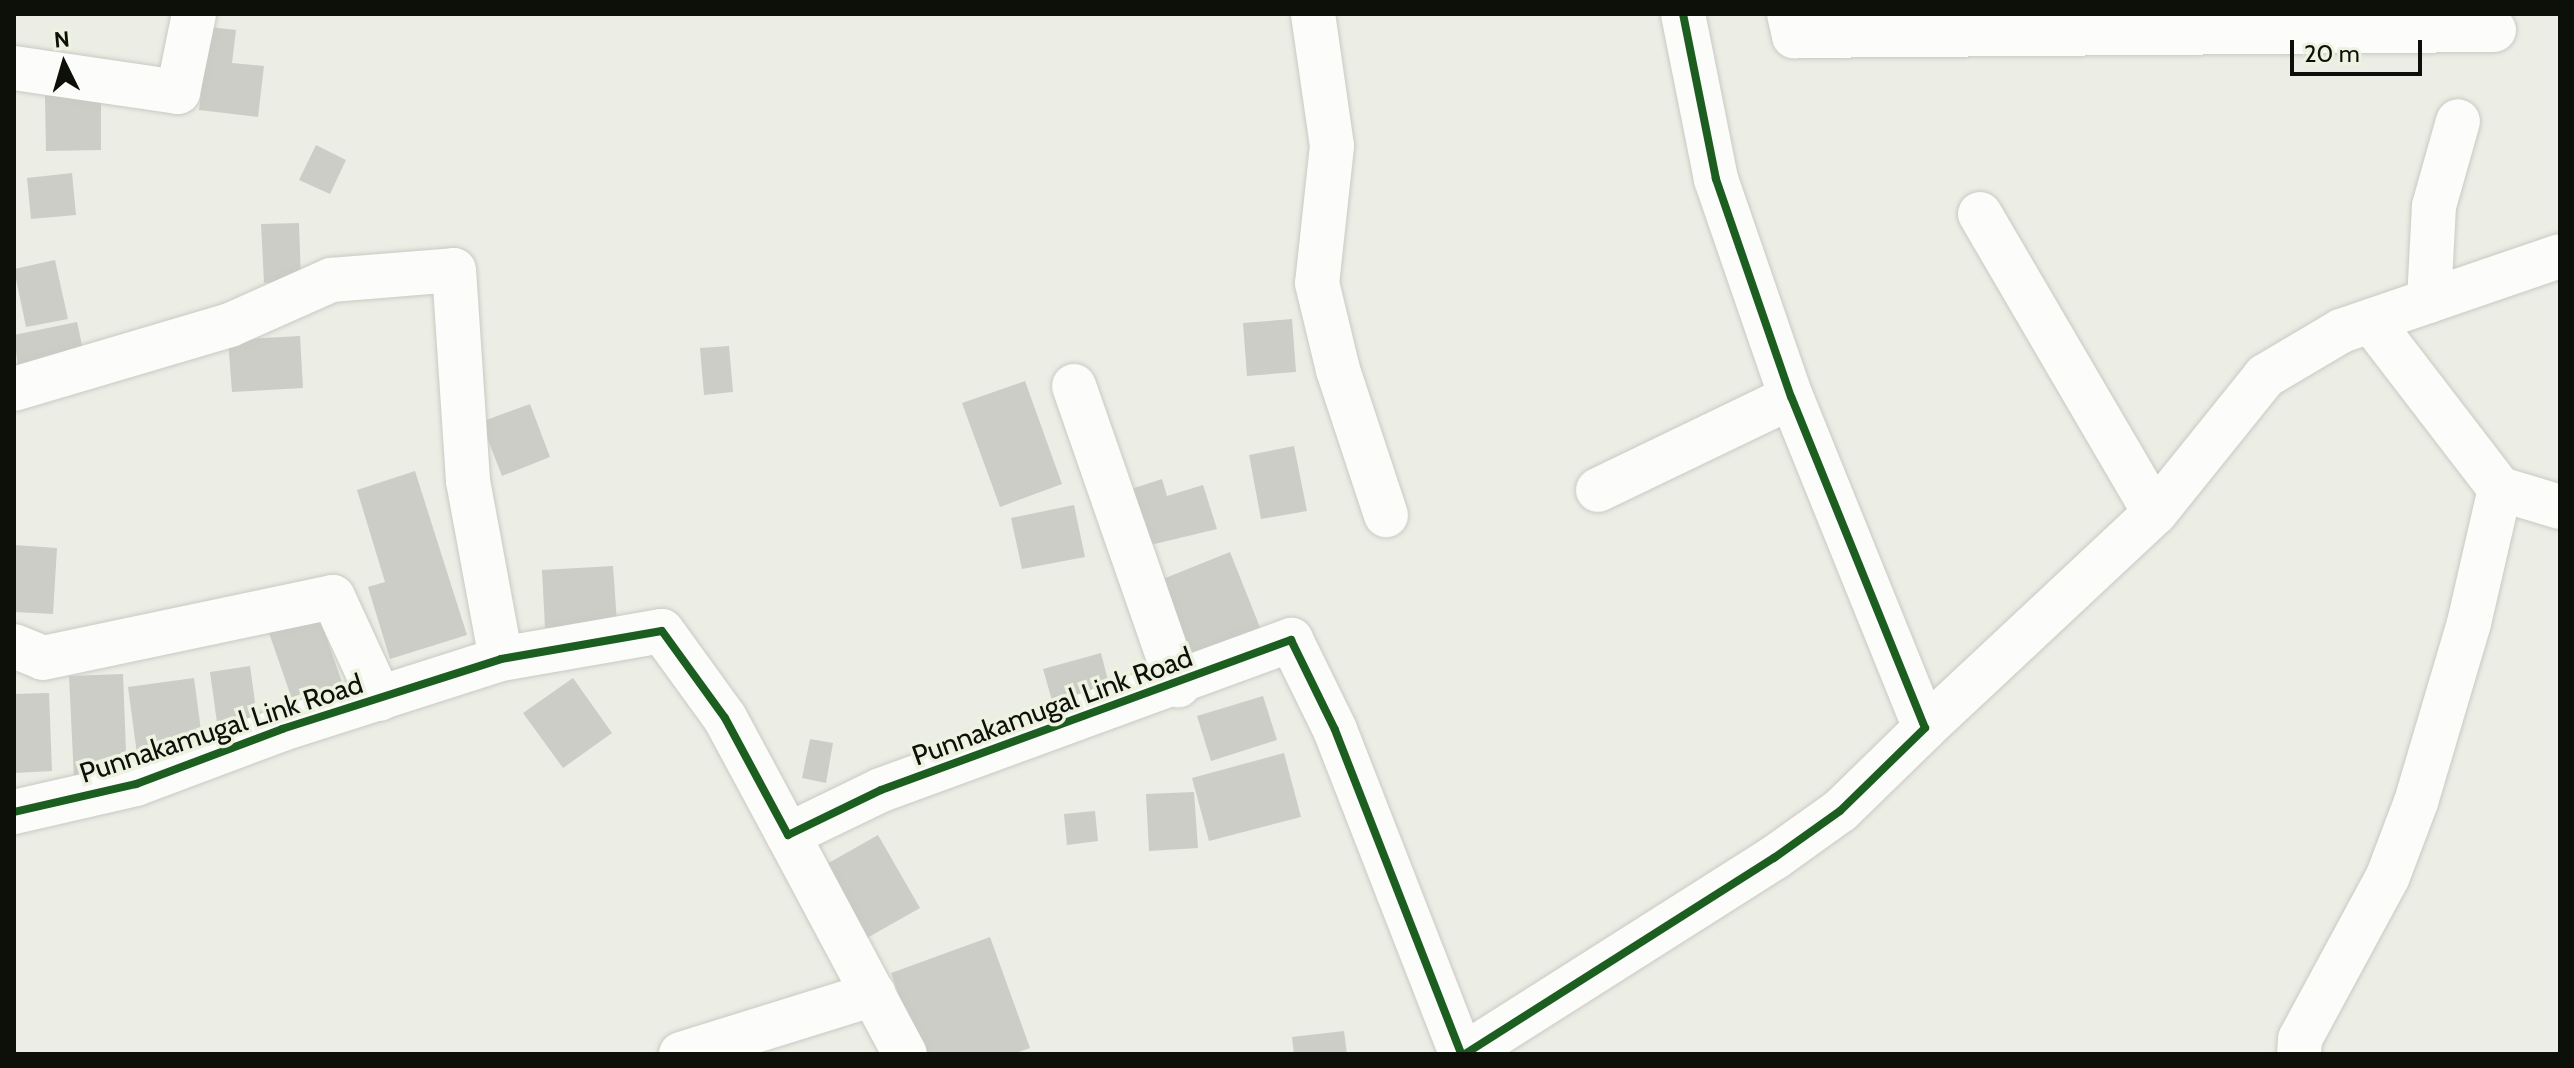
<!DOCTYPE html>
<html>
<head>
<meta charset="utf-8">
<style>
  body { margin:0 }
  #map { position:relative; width:2574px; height:1068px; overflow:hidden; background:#eceee5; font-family:Cabin,sans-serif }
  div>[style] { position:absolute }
  .building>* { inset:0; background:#cbcdc6 }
  .roads { filter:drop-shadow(0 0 2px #c8cac3) drop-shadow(0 0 2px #c8cac3) }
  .minor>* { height:44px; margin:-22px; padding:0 22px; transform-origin:22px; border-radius:22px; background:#fcfcfb }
  .cycleway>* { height:8px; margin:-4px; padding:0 4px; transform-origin:4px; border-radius:4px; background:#1b5e20 }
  span { translate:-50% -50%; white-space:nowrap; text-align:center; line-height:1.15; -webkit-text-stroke:7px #edf2e1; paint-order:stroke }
  .street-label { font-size:28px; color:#0d0f09 }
  .frame { position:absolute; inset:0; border:16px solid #0d0f09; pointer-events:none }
  .north { position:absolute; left:24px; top:24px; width:80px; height:80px; -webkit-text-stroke:6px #edf2e1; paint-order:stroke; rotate:355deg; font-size:22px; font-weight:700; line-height:32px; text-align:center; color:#0d0f09 }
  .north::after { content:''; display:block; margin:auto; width:28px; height:36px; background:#0d0f09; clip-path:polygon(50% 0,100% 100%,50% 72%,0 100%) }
  .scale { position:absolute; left:2290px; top:40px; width:132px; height:36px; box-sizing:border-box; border:4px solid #0d0f09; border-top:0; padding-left:10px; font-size:24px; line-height:28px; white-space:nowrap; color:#0d0f09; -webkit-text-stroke:6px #edf2e1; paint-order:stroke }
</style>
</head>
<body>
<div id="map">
  <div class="building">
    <div style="clip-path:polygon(209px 27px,236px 30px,232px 63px,264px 66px,258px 117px,199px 110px)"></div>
    <div style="clip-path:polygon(45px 96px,101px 96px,101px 150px,46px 151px)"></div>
    <div style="clip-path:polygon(316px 145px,346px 160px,330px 194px,299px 180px)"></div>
    <div style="clip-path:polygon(72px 173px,76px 215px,31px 219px,27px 178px)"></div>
    <div style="clip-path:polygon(299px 223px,301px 281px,264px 283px,261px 224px)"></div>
    <div style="clip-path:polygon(55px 260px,68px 319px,26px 327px,14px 269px)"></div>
    <div style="clip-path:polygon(1292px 319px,1296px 372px,1247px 376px,1243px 323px)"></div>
    <div style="clip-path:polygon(77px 322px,84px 354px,18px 367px,14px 335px)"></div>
    <div style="clip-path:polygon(300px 336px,303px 388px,232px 392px,228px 340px)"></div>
    <div style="clip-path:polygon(729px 346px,733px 392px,704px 395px,700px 348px)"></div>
    <div style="clip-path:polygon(1025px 381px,1062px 484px,1000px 507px,962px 403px)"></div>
    <div style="clip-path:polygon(530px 404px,550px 457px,502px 476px,481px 422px)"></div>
    <div style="clip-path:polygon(1294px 446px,1307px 511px,1261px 519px,1249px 455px)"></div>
    <div style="clip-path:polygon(415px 471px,467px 635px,390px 659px,368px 587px,385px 582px,357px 490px)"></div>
    <div style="clip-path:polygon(1162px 479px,1167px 496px,1203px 485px,1217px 529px,1134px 549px,1116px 494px)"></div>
    <div style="clip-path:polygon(1074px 505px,1085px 557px,1022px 569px,1011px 518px)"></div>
    <div style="clip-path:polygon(14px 545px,57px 548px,53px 614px,14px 612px)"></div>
    <div style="clip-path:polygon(1230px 552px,1261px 630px,1179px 662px,1148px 585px)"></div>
    <div style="clip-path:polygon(613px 566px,617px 623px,545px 628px,542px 570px)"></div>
    <div style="clip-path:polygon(318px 613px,345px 691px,295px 708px,268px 630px)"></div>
    <div style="clip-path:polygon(1101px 653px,1112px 696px,1055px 711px,1043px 669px)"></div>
    <div style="clip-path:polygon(250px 666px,258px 724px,218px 730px,210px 672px)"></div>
    <div style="clip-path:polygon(123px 674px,127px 777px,74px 779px,69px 676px)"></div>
    <div style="clip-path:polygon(194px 678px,203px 746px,137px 754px,128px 687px)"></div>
    <div style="clip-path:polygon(573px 678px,612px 733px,563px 768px,523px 713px)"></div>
    <div style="clip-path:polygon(49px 693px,52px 771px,14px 773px,14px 694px)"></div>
    <div style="clip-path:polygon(1263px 696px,1277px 740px,1211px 761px,1197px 716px)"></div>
    <div style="clip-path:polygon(810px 739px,833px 743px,826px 783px,802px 778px)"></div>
    <div style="clip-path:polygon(1284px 753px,1301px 817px,1209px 841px,1192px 778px)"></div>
    <div style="clip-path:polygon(1194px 792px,1198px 848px,1149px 851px,1146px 794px)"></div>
    <div style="clip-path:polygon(1095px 811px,1098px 841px,1067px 845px,1064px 814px)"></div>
    <div style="clip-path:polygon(878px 835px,920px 908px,860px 942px,818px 869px)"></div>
    <div style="clip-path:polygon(990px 937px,1030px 1048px,1013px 1054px,920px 1054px,891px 973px)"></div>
    <div style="clip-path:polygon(1344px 1031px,1347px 1054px,1294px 1054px,1292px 1037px)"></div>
  </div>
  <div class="roads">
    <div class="minor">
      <div style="left:1313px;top:14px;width:133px;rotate:81.8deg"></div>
      <div style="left:1332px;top:146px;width:138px;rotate:96.2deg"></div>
      <div style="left:1317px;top:283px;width:89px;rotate:76.4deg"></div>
      <div style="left:1338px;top:370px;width:153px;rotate:71.7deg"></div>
      <div style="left:1789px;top:14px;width:23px;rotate:77deg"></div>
      <div style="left:1794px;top:36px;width:700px;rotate:-0.49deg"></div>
      <div style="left:14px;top:68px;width:166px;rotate:8.3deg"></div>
      <div style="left:178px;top:92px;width:80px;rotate:-78.4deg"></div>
      <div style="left:1980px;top:214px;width:346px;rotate:59.7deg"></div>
      <div style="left:2429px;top:301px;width:95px;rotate:-87deg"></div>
      <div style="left:2434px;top:206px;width:88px;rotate:-74.2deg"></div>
      <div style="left:2371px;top:321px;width:212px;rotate:52.5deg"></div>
      <div style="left:1074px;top:386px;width:317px;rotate:70.8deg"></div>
      <div style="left:14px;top:389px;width:225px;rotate:-16.5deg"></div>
      <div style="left:230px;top:325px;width:111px;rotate:-24deg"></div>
      <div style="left:331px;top:280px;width:123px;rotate:-4.6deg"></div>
      <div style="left:454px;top:270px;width:211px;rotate:86.2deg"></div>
      <div style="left:468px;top:481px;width:181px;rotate:79.5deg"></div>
      <div style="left:1598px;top:490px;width:214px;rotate:-25.7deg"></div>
      <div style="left:14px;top:646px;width:31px;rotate:22deg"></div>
      <div style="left:43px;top:658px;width:296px;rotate:-11.9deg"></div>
      <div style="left:333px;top:597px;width:112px;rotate:65.3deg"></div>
      <div style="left:1925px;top:728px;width:315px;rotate:-43.1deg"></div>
      <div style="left:2155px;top:513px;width:176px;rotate:-51.2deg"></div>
      <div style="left:2265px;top:376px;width:88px;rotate:-30.6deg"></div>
      <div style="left:2341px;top:331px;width:231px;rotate:-18.9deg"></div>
      <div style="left:14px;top:812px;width:125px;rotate:-12.9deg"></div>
      <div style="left:136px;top:784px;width:156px;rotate:-20.6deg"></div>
      <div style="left:282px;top:729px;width:230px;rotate:-17.7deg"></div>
      <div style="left:501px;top:659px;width:163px;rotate:-9.9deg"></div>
      <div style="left:662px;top:631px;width:107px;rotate:54.1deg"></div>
      <div style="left:725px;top:718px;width:133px;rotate:61.7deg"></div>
      <div style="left:788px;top:835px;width:103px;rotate:-25.8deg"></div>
      <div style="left:881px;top:790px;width:437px;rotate:-20.1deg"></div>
      <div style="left:1291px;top:640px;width:100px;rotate:63.9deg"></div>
      <div style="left:1335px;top:730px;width:348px;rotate:68.7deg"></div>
      <div style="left:788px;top:835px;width:248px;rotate:61.9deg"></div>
      <div style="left:681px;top:1054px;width:202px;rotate:-17.3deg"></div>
      <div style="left:1465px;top:1054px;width:366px;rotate:-32.4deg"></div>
      <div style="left:1774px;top:858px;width:81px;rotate:-35.5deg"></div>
      <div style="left:1840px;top:811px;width:119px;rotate:-44.3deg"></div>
      <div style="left:1925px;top:728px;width:357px;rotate:-112deg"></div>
      <div style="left:1791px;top:397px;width:231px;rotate:-109deg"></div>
      <div style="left:1716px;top:179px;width:168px;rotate:-101.3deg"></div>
      <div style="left:2299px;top:1054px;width:15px;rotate:-86deg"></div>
      <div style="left:2300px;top:1039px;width:185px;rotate:-61.6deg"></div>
      <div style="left:2388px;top:876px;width:79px;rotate:-69.3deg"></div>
      <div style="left:2416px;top:802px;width:187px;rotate:-73.5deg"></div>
      <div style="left:2469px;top:623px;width:138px;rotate:-77deg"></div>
      <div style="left:2500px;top:489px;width:63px;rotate:16.7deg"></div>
    </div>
  </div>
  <div class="cycleway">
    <div style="left:14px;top:812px;width:125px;rotate:-12.9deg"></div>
    <div style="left:136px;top:784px;width:156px;rotate:-20.6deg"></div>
    <div style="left:282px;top:729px;width:230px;rotate:-17.7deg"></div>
    <div style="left:501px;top:659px;width:163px;rotate:-9.9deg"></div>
    <div style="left:662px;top:631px;width:107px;rotate:54.1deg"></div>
    <div style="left:725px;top:718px;width:133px;rotate:61.7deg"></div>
    <div style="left:788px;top:835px;width:103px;rotate:-25.8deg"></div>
    <div style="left:881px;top:790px;width:437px;rotate:-20.1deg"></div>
    <div style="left:1291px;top:640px;width:100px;rotate:63.9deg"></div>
    <div style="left:1335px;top:730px;width:348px;rotate:68.7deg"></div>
    <div style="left:1465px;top:1054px;width:366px;rotate:-32.4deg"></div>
    <div style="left:1774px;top:858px;width:81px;rotate:-35.5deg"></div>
    <div style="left:1840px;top:811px;width:119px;rotate:-44.3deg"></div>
    <div style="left:1925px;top:728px;width:357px;rotate:-112deg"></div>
    <div style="left:1791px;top:397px;width:231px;rotate:-109deg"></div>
    <div style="left:1716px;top:179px;width:168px;rotate:-101.3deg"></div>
  </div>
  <div class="street-label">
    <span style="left:1052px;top:706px;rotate:-20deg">Punnakamugal Link Road</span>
    <span style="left:221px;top:728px;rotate:-18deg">Punnakamugal Link Road</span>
  </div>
  <div class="frame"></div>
  <div class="north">N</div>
  <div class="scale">20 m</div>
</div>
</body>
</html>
